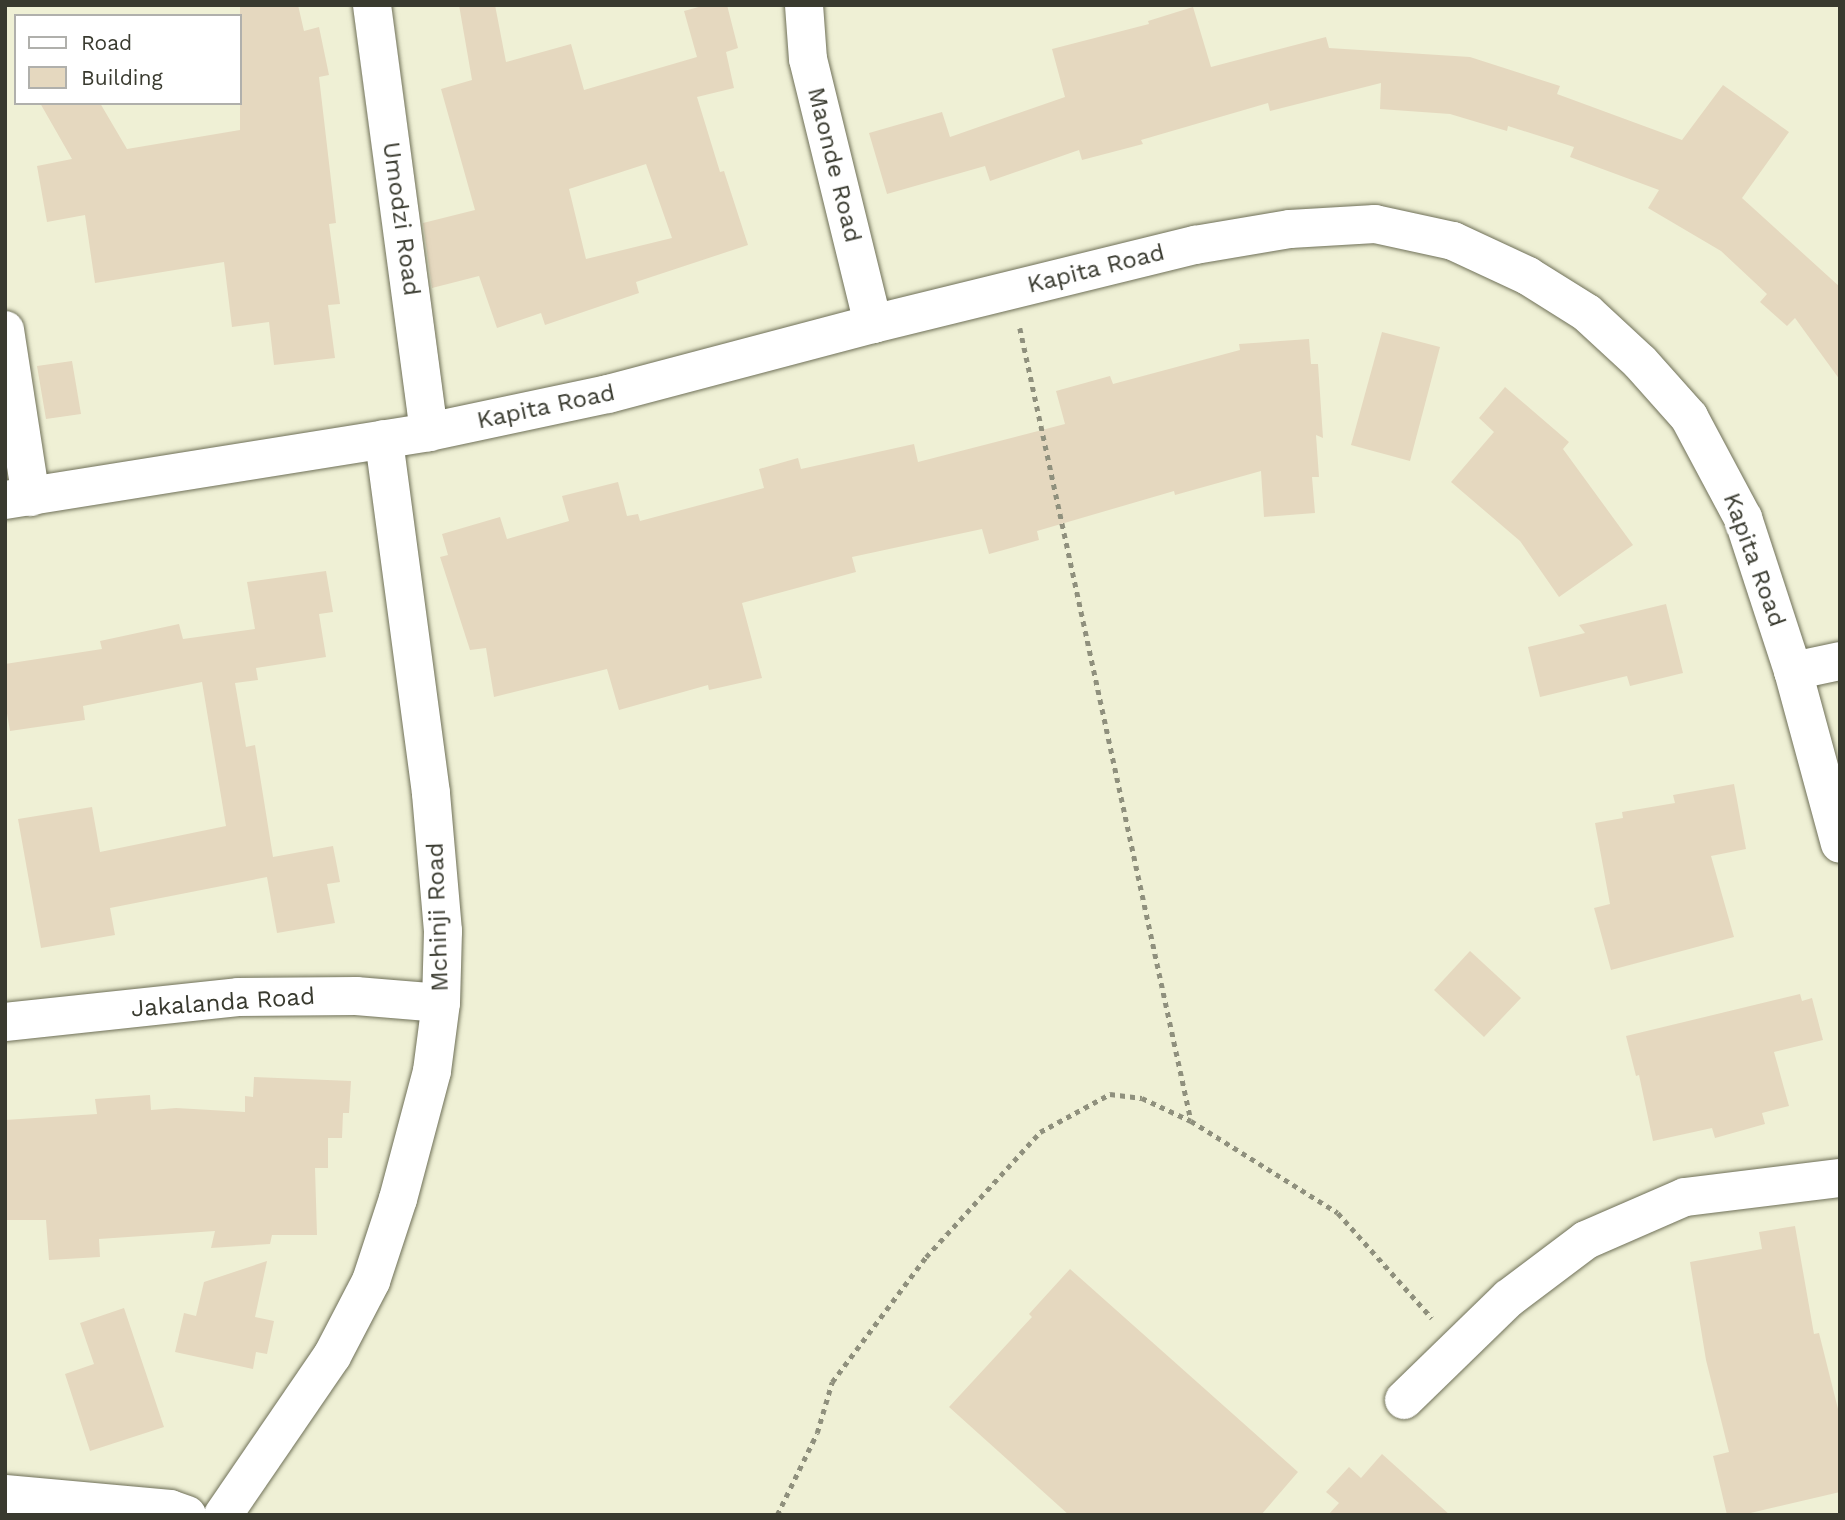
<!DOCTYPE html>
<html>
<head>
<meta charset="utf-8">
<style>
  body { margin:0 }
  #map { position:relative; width:1845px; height:1520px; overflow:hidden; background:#eff0d5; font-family:"Work Sans",sans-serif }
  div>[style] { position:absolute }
  .building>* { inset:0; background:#e5d8bf }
  .path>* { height:4.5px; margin-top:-2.25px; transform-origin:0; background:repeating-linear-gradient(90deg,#8f907d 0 5px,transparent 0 10px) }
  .roads { filter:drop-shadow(0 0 2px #6f7058) drop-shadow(0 0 2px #6f7058) }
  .minor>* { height:38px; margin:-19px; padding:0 19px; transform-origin:19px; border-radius:19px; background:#fff }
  span { translate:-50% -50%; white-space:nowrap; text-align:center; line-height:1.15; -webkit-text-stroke:7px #fff; paint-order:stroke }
  .street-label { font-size:24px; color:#393a2f }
  .frame { position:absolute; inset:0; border:7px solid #393a2f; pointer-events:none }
  .legend { position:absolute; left:14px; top:14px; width:228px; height:91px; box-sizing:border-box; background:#fff; border:2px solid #b0b0ac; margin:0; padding:9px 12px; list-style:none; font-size:21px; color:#393a2f }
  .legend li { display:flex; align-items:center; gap:14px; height:35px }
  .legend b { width:35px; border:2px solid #b0b0ac }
</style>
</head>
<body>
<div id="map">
  <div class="building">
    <div style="clip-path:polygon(240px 5px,298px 5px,304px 31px,319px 27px,329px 75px,319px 77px,336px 223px,329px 224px,340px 304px,328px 305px,335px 358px,274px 365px,269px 322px,232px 327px,224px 262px,95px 283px,85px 215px,47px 222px,37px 166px,72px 159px,40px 103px,100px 103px,127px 149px,240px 130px)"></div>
    <div style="clip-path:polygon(evenodd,459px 5px,495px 5px,506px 62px,571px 44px,584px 90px,697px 57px,684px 11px,706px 5px,727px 5px,738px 48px,726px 52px,734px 88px,697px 97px,720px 172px,724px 171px,748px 245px,636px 282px,639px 293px,545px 325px,541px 313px,497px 328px,479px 276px,432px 288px,423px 223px,475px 210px,441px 89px,472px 80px,459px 5px,646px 164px,672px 238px,586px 259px,569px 189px,646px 164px)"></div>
    <div style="clip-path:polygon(1193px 7px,1211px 67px,1326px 37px,1329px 48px,1470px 57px,1560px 86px,1557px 94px,1682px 140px,1723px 85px,1789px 132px,1742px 198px,1840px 287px,1840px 380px,1795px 318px,1787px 326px,1760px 302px,1767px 294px,1721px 251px,1648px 208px,1659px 190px,1570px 157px,1574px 147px,1508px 126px,1507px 131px,1450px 114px,1380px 109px,1381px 83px,1270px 111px,1268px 103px,1141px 140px,1143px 144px,1082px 160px,1079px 150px,990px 181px,985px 166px,887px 194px,869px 133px,942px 112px,950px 137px,1065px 97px,1052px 49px,1149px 24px,1148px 21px)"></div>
    <div style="clip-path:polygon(1382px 332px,1440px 347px,1410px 461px,1351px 445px)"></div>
    <div style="clip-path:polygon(1309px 339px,1311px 364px,1318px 364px,1323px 438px,1316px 435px,1319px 477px,1312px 477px,1315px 513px,1264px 517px,1261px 471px,1175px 495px,1174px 491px,1037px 531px,1039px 540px,989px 554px,982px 529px,852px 557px,856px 572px,742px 603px,762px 678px,709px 690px,708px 685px,619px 710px,607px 669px,494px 697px,486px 648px,470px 650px,440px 557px,448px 555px,442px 534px,500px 517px,507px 539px,569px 521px,562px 496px,618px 482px,627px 516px,638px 514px,640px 521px,764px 488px,759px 469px,798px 458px,801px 469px,914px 444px,918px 462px,1065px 424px,1056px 391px,1110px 376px,1113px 384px,1240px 350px,1239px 344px)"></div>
    <div style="clip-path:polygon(72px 361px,81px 414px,46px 419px,37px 366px)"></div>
    <div style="clip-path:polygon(1505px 387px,1569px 442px,1563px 449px,1633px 545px,1559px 597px,1520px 541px,1451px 482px,1494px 432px,1479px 418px)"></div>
    <div style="clip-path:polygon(326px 571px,333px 612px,319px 614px,326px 657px,256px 668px,258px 680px,235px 683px,246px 747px,255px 745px,273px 857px,333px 846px,340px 882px,327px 884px,335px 923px,277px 933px,267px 877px,110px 908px,115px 935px,41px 948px,18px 819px,92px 807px,100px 852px,226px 826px,202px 682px,83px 706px,85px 720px,10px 731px,5px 702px,5px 664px,102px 649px,100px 641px,179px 624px,183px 639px,255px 629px,247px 582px)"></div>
    <div style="clip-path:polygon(1666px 604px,1683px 673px,1630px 686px,1627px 676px,1540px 697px,1528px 647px,1585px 633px,1579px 625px)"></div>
    <div style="clip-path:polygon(1734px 784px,1746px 849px,1711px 856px,1734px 937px,1611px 970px,1594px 908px,1610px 904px,1595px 823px,1623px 818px,1622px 812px,1675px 803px,1673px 795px)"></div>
    <div style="clip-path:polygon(1470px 951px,1521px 998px,1484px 1037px,1434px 990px)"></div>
    <div style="clip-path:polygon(1800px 994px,1802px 1001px,1812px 998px,1823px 1040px,1774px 1052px,1789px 1106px,1762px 1113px,1765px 1124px,1715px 1138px,1712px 1128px,1653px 1141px,1639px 1075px,1636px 1076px,1626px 1036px)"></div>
    <div style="clip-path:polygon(254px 1077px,351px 1081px,349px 1113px,343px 1113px,342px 1138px,328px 1138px,328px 1168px,315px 1168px,317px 1235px,272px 1235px,270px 1244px,211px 1248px,215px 1231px,99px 1239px,100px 1257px,49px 1260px,46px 1220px,5px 1220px,5px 1120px,97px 1114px,95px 1099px,150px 1095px,151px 1110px,176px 1108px,245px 1112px,245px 1096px,253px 1097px)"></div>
    <div style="clip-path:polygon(1795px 1226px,1814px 1334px,1819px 1333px,1840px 1417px,1840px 1492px,1742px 1515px,1727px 1515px,1713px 1456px,1729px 1452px,1706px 1360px,1690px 1262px,1762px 1249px,1759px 1232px)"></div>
    <div style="clip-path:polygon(267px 1261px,255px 1317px,274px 1321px,267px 1354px,256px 1352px,253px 1369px,175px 1352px,184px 1313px,196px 1316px,204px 1282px)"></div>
    <div style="clip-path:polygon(1070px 1269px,1298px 1472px,1261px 1515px,1069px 1515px,949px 1407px,1032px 1317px,1029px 1314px)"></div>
    <div style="clip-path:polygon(124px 1308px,164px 1427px,90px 1451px,65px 1374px,94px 1364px,80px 1323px)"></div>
    <div style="clip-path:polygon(1382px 1454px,1450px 1515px,1328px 1515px,1339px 1503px,1326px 1492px,1349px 1467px,1361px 1478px)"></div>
  </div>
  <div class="path">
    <div style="left:1020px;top:328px;width:810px;rotate:77.82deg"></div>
    <div style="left:777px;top:1515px;width:91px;rotate:-64deg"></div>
    <div style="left:817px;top:1433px;width:53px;rotate:-73.6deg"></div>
    <div style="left:832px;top:1382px;width:156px;rotate:-53.1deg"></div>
    <div style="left:926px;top:1257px;width:169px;rotate:-47.6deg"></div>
    <div style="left:1040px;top:1132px;width:80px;rotate:-28.5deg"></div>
    <div style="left:1110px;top:1094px;width:32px;rotate:7deg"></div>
    <div style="left:1142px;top:1098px;width:54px;rotate:25.1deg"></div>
    <div style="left:1191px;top:1121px;width:173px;rotate:32deg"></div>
    <div style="left:1338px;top:1213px;width:141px;rotate:48.2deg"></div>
  </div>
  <div class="roads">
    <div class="minor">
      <div style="left:372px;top:5px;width:431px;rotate:82.4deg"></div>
      <div style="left:804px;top:5px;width:54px;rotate:85.8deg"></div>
      <div style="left:808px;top:59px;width:273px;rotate:76.2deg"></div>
      <div style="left:5px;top:330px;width:169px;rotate:81.2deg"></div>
      <div style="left:5px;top:500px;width:429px;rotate:-9.1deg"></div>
      <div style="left:429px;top:432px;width:183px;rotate:-12deg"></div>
      <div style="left:608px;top:394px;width:274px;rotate:-14.8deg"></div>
      <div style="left:873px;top:324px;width:332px;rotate:-13.8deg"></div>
      <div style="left:1195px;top:245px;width:96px;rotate:-9.6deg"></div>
      <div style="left:1290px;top:229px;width:85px;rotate:-3.4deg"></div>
      <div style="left:1375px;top:224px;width:80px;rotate:12.3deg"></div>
      <div style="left:1453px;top:241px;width:83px;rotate:25deg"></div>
      <div style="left:1528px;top:276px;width:70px;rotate:32.1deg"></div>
      <div style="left:1587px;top:313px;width:72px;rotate:42.8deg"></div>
      <div style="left:1640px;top:362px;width:74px;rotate:48.3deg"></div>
      <div style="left:1689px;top:417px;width:115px;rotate:61.9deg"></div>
      <div style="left:1743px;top:518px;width:161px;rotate:71.9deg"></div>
      <div style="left:1793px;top:671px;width:179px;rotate:74.8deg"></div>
      <div style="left:1793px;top:671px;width:48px;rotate:-12deg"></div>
      <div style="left:5px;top:1022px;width:234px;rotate:-6.1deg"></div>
      <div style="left:238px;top:997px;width:118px;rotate:-0.5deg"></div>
      <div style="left:356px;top:996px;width:85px;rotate:4.7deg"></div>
      <div style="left:1404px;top:1400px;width:146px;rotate:-44.2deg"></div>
      <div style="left:1509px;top:1298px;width:96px;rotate:-37deg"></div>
      <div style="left:1586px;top:1240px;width:108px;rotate:-23.5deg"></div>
      <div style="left:1685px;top:1197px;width:156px;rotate:-7deg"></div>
      <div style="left:5px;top:1494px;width:166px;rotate:5.2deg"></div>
      <div style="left:170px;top:1509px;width:18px;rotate:19deg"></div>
      <div style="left:223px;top:1515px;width:193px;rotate:-55.6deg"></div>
      <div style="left:332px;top:1356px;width:85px;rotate:-62.5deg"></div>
      <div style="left:371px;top:1281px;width:86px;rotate:-71.8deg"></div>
      <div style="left:398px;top:1199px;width:132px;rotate:-75.1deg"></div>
      <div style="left:432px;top:1071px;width:69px;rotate:-82.5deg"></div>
      <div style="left:441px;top:1003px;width:72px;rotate:-88.4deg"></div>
      <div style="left:443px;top:931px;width:139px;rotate:-95deg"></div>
      <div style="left:431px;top:793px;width:357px;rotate:-97.6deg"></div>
    </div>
  </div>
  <div class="street-label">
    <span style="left:834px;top:165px;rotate:76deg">Maonde Road</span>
    <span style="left:401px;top:219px;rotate:82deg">Umodzi Road</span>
    <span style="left:1096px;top:269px;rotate:-14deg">Kapita Road</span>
    <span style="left:546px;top:407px;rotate:-12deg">Kapita Road</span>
    <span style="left:1754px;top:560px;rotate:70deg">Kapita Road</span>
    <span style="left:438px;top:917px;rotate:-92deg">Mchinji Road</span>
    <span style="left:223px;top:1003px;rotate:-4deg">Jakalanda Road</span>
  </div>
  <div class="frame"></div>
  <ul class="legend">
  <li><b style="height:9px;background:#fff"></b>Road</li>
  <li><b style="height:19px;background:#e5d8bf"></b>Building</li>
  </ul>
</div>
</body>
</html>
